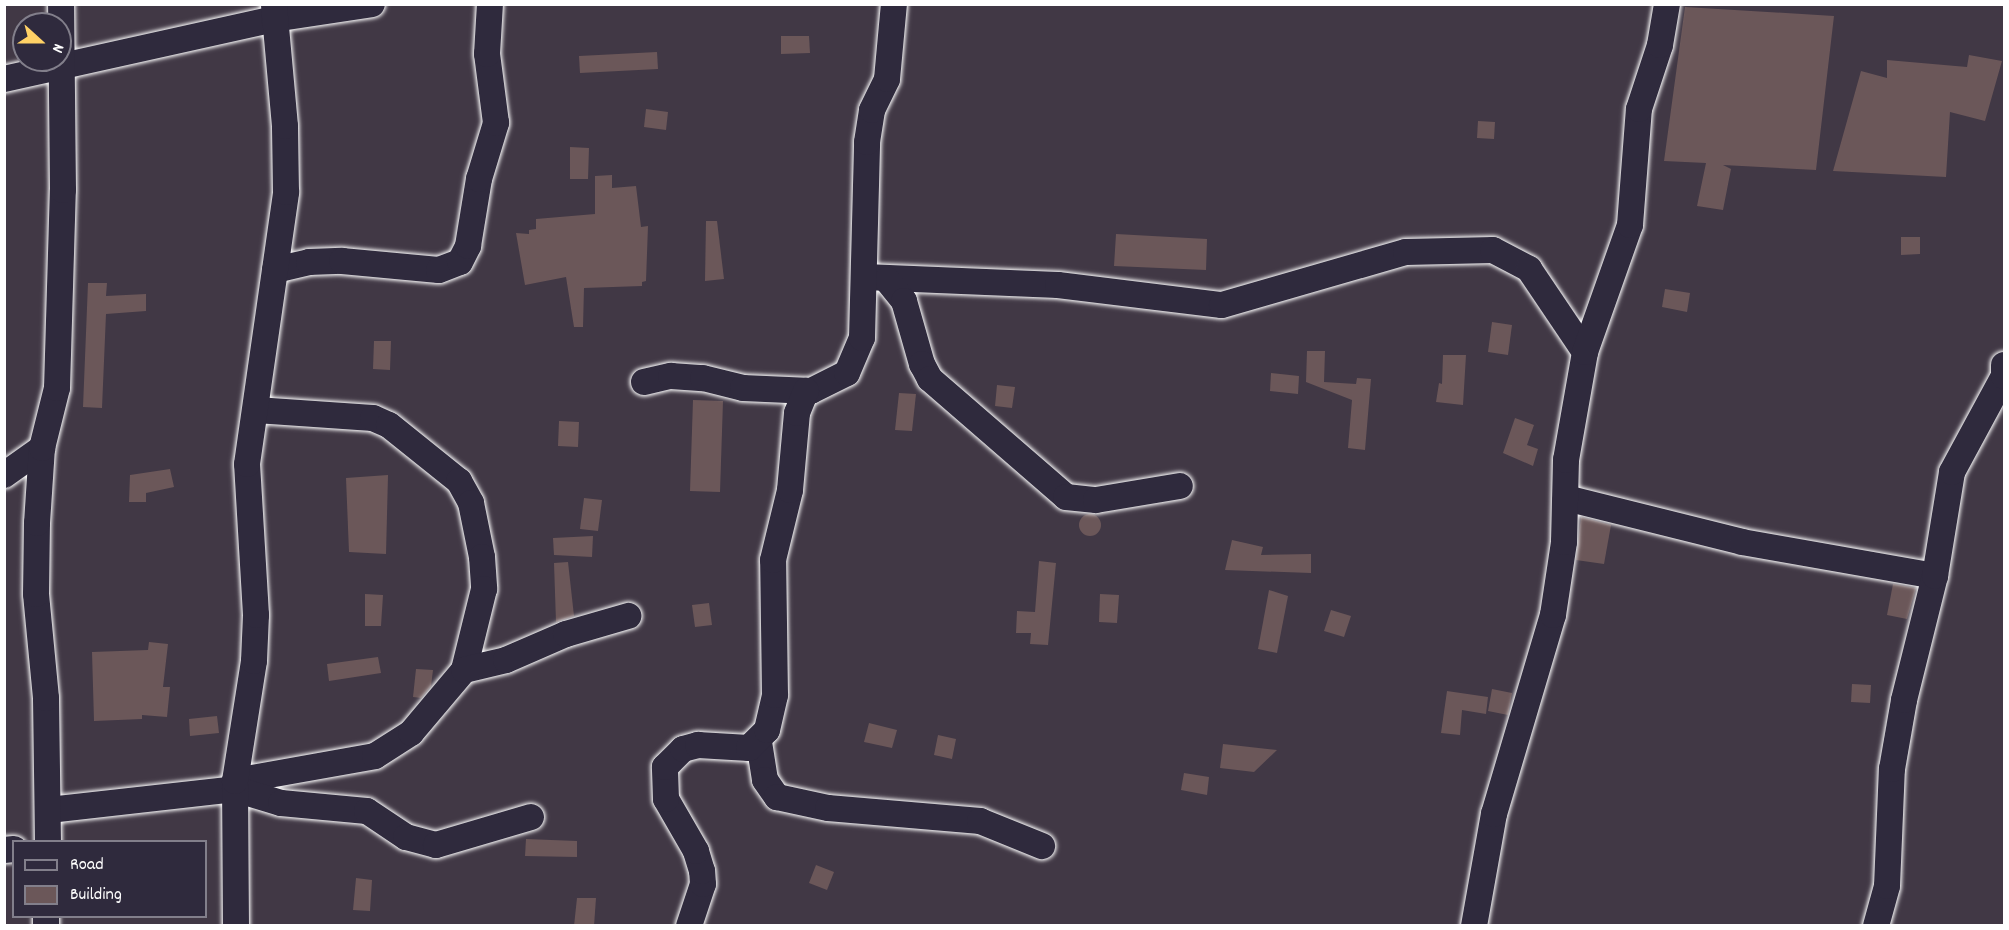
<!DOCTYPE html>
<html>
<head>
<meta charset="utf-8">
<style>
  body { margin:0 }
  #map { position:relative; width:2009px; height:930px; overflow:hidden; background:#413845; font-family:Dekko,sans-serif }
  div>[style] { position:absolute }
  .building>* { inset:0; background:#6b5759 }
  .round { border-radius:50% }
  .roads { filter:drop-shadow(0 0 2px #fff) drop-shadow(0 0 2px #fff) }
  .street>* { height:26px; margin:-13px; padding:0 13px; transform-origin:13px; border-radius:13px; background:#2f2a3d }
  span { translate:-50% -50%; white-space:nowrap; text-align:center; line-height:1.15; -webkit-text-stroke:4.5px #2f2a3d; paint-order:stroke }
  .frame { position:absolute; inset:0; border:6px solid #fff; pointer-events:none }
  .legend { position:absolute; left:12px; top:840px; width:195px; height:78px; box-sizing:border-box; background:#2f2a3d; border:2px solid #827f8b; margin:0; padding:8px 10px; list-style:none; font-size:18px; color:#fff }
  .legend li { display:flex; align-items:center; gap:12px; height:30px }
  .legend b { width:30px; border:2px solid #827f8b }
  .north { position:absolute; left:12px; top:12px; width:60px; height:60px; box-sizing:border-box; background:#2f2a3d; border:2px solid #827f8b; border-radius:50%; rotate:111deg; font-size:16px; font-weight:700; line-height:24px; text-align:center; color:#fff }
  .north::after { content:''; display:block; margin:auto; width:21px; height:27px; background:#ffd166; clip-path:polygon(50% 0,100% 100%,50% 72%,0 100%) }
</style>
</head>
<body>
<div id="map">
  <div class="building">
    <div style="clip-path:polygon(1685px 7px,1834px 16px,1816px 170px,1723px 165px,1731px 169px,1723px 210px,1697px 206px,1706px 163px,1664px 161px)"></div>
    <div style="clip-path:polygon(781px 36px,809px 36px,810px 53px,781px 54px)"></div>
    <div style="clip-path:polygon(657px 52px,658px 69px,580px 73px,579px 56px)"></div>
    <div style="clip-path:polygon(1969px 55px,2002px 61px,1985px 121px,1950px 112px,1946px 177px,1833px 171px,1861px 71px,1887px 78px,1887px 60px,1967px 67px)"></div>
    <div style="clip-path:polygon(646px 109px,668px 112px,666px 130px,644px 127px)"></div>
    <div style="clip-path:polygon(1478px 121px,1495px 122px,1494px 139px,1477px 138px)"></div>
    <div style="clip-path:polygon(570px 147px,589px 148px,588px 179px,570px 179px)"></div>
    <div style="clip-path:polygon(612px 175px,612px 188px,636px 186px,641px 227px,648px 226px,646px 281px,642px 282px,642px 286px,584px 288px,583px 327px,574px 327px,566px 277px,525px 285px,516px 233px,529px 234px,529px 230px,536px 229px,536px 219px,595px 214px,595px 176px)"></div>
    <div style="clip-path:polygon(706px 221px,717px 221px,724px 279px,705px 281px)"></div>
    <div style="clip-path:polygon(1116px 234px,1207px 239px,1206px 270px,1114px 266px)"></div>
    <div style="clip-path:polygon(1901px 237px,1920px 237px,1920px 254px,1901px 255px)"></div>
    <div style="clip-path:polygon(88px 283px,107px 283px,106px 296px,146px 294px,146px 311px,106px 314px,102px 408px,83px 407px)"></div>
    <div style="clip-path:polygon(1665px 289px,1690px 293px,1687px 312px,1662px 307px)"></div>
    <div style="clip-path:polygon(1492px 322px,1512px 325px,1508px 355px,1488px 352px)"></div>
    <div style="clip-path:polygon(374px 341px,391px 341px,390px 370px,373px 369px)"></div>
    <div style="clip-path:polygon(1307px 351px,1325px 351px,1324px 382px,1356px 384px,1357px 378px,1371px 379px,1365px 450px,1348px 448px,1352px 400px,1306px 382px)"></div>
    <div style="clip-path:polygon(1443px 355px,1466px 355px,1463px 405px,1436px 402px,1439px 383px,1442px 384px)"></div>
    <div style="clip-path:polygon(1271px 373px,1299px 376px,1298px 394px,1270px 391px)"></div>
    <div style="clip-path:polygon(997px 385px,1015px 387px,1012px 408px,995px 406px)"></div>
    <div style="clip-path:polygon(899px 393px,916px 394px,912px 431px,895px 430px)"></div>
    <div style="clip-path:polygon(693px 400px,723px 401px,720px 492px,690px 491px)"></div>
    <div style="clip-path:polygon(1515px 418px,1534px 425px,1527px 445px,1538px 449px,1533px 466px,1503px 453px)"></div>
    <div style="clip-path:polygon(559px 421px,579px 422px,578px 447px,558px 446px)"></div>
    <div style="clip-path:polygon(170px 469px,174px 487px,146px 493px,146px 502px,129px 502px,130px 475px)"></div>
    <div style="clip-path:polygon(388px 475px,386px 554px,349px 552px,346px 478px)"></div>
    <div style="clip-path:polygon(584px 498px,602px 500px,598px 531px,580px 529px)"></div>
    <div class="round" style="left:1079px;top:514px;width:22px;height:22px"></div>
    <div style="clip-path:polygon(1581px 517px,1611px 525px,1604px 564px,1576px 560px)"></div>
    <div style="clip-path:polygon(593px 536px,592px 557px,554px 555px,553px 538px)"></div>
    <div style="clip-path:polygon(1232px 540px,1263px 547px,1261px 555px,1311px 554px,1311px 573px,1225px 570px)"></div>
    <div style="clip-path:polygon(1039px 561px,1056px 563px,1048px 645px,1030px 644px,1031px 633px,1016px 633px,1017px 611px,1035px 612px)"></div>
    <div style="clip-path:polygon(568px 562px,574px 616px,556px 622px,554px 563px)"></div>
    <div style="clip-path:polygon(1893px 584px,1916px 588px,1907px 619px,1887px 615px)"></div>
    <div style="clip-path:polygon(1269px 590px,1288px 596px,1277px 653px,1258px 649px)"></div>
    <div style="clip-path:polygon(365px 594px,383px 595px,381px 626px,365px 626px)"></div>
    <div style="clip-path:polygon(1100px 594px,1119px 595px,1117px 623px,1099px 622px)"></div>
    <div style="clip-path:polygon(709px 603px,712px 625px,695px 627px,692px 605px)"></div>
    <div style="clip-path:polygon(1331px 610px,1351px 616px,1344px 637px,1324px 631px)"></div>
    <div style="clip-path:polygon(149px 642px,168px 644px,163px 687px,170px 687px,167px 717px,142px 715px,142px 719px,94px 721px,92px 652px,148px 650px)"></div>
    <div style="clip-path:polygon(378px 657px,381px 673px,329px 681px,327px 664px)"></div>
    <div style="clip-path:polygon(416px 669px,433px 670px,431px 686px,421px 698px,413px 697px)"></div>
    <div style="clip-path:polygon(1852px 684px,1871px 685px,1870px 703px,1851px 702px)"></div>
    <div style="clip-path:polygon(1492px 689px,1512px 693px,1508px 715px,1488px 711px)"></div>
    <div style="clip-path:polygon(1447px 691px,1488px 697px,1486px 714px,1462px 710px,1460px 735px,1441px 733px)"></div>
    <div style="clip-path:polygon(217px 716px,219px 733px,190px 736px,189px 719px)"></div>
    <div style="clip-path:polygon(869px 723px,897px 730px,892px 748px,864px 742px)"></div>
    <div style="clip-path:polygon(938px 735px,956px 739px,952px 759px,934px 755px)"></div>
    <div style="clip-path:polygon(1223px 744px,1277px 750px,1254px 772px,1220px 768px)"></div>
    <div style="clip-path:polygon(1184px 773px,1209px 777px,1207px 795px,1181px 790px)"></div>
    <div style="clip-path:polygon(526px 839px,577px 841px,577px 857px,525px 856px)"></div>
    <div style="clip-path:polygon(816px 865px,834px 872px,827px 890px,809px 883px)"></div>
    <div style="clip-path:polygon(356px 878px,372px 880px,370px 911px,353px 910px)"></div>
    <div style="clip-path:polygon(577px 898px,596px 898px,594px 926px,574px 926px)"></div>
  </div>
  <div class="roads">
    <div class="street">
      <div style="left:4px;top:79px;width:277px;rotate:-12.5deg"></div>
      <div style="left:274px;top:19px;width:99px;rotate:-8.7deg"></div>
      <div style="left:275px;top:270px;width:35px;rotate:-13deg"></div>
      <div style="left:309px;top:262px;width:33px;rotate:-2deg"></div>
      <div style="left:342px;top:261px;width:97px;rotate:5.3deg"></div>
      <div style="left:439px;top:270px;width:22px;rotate:-21deg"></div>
      <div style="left:460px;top:262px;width:18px;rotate:-63deg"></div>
      <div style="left:468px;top:246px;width:68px;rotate:-80.7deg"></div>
      <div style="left:479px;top:179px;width:59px;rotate:-73.1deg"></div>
      <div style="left:496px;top:123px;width:70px;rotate:-97.4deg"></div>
      <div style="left:487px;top:54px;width:50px;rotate:-86.6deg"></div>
      <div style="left:865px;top:277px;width:193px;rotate:2.4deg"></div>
      <div style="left:1058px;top:285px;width:165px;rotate:7deg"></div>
      <div style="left:1222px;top:305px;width:191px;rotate:-16.1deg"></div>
      <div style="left:1406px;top:252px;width:87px;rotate:-1.3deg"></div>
      <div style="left:1493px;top:250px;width:41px;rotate:27.8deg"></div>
      <div style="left:1529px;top:269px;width:100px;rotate:56deg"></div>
      <div style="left:887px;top:280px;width:27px;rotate:51deg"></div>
      <div style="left:904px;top:301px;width:66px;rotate:74.1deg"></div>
      <div style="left:922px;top:364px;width:17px;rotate:62deg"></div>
      <div style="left:930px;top:379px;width:180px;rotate:40.9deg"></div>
      <div style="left:1066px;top:497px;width:30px;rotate:6deg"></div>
      <div style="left:1096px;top:500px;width:85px;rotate:-9.5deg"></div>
      <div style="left:644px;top:382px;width:28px;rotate:-13deg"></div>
      <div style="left:671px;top:376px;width:32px;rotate:4deg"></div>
      <div style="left:703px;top:378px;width:41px;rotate:14deg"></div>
      <div style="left:743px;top:388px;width:68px;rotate:2.5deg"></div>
      <div style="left:811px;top:391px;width:40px;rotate:-26.6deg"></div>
      <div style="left:847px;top:373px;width:38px;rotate:-67deg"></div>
      <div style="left:862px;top:338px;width:196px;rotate:-88.5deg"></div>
      <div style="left:867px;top:142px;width:32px;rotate:-81deg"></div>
      <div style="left:872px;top:110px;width:34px;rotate:-64deg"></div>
      <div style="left:887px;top:79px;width:75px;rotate:-84.7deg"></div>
      <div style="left:256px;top:410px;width:117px;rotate:3.9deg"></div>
      <div style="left:373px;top:418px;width:17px;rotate:24deg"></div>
      <div style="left:389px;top:425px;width:90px;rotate:38.7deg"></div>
      <div style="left:459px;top:481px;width:25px;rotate:61deg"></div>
      <div style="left:471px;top:503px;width:55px;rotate:78.5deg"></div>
      <div style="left:482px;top:557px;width:32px;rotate:86deg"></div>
      <div style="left:484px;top:589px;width:83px;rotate:103.9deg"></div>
      <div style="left:4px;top:475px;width:47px;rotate:-35.4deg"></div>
      <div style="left:1566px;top:498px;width:181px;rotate:14deg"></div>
      <div style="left:1742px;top:542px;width:196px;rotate:10deg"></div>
      <div style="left:759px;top:742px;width:38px;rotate:81deg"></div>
      <div style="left:765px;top:780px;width:21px;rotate:55deg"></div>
      <div style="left:777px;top:797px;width:52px;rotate:12.2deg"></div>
      <div style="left:828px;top:808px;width:153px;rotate:4.9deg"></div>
      <div style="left:980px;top:821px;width:67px;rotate:22deg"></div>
      <div style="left:235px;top:781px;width:142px;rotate:-10.1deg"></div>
      <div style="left:375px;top:756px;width:43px;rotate:-32.6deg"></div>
      <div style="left:411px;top:733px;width:82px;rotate:-49.9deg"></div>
      <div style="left:464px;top:670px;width:43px;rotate:-13.4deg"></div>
      <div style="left:506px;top:660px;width:65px;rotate:-23.4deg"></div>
      <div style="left:566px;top:634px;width:65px;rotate:-16.2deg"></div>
      <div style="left:49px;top:810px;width:187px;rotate:-6.4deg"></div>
      <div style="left:235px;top:789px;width:48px;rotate:16.9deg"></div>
      <div style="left:281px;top:803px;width:86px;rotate:5.3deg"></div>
      <div style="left:367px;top:811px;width:47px;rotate:33.7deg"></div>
      <div style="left:406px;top:837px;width:31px;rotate:15deg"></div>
      <div style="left:436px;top:845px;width:99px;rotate:-16.4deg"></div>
      <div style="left:48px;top:842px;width:144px;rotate:-90.8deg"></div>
      <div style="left:46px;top:698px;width:104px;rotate:-95.5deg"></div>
      <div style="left:36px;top:594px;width:71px;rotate:-89.2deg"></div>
      <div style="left:37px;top:523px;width:75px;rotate:-86.2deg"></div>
      <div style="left:42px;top:448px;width:62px;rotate:-76deg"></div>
      <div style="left:57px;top:388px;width:198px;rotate:-88.3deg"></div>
      <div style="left:63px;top:190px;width:186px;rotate:-90.6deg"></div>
      <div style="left:4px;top:850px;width:10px;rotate:-6deg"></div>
      <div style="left:46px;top:926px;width:10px;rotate:-90deg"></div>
      <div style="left:236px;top:926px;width:145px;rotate:-90.4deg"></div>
      <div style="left:235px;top:781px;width:121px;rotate:-81deg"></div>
      <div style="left:254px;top:661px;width:46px;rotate:-87.5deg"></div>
      <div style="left:256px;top:615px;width:151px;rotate:-93.4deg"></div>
      <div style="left:247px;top:464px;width:275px;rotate:-81.8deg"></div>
      <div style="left:286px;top:192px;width:66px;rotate:-90.9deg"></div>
      <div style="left:285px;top:126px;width:122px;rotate:-95.2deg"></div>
      <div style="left:689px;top:926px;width:44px;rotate:-71.6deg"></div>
      <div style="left:703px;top:884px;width:13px;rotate:-94deg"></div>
      <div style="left:702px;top:871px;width:21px;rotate:-107deg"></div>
      <div style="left:696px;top:851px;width:60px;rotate:-120deg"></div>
      <div style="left:666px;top:799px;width:32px;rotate:-92deg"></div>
      <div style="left:665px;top:767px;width:25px;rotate:-45deg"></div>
      <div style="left:683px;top:749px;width:16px;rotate:-15deg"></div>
      <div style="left:698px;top:745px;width:51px;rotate:3.4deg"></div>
      <div style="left:749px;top:748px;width:25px;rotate:-45deg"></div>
      <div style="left:767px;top:730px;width:36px;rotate:-77deg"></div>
      <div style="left:775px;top:695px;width:135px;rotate:-90.8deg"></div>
      <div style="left:773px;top:560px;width:72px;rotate:-76.3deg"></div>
      <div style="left:790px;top:490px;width:77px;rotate:-84.8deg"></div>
      <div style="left:797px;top:413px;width:24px;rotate:-68deg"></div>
      <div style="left:1474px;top:926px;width:114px;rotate:-79.9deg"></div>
      <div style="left:1494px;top:814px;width:208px;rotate:-73.5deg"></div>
      <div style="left:1553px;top:615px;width:74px;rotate:-81.4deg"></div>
      <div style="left:1564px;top:542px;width:82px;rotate:-88.6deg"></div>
      <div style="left:1566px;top:460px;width:110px;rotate:-80deg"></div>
      <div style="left:1585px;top:352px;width:135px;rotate:-70.5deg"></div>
      <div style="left:1630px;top:225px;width:116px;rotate:-85.6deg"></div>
      <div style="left:1639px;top:109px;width:67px;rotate:-71.8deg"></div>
      <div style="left:1660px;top:45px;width:42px;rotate:-80.3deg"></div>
      <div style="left:1876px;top:926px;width:41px;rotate:-74.6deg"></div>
      <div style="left:1887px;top:886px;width:117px;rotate:-87.6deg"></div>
      <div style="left:1892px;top:769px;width:70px;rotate:-80.1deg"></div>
      <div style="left:1904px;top:700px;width:128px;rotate:-76deg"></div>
      <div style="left:1935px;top:576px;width:105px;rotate:-80.7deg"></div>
      <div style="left:1952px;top:472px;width:109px;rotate:-61.6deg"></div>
      <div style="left:2004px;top:376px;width:11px;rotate:-90deg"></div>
    </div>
  </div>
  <div class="frame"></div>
  <ul class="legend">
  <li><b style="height:8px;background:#2f2a3d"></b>Road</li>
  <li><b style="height:16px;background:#6b5759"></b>Building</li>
  </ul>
  <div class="north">N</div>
</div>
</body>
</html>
